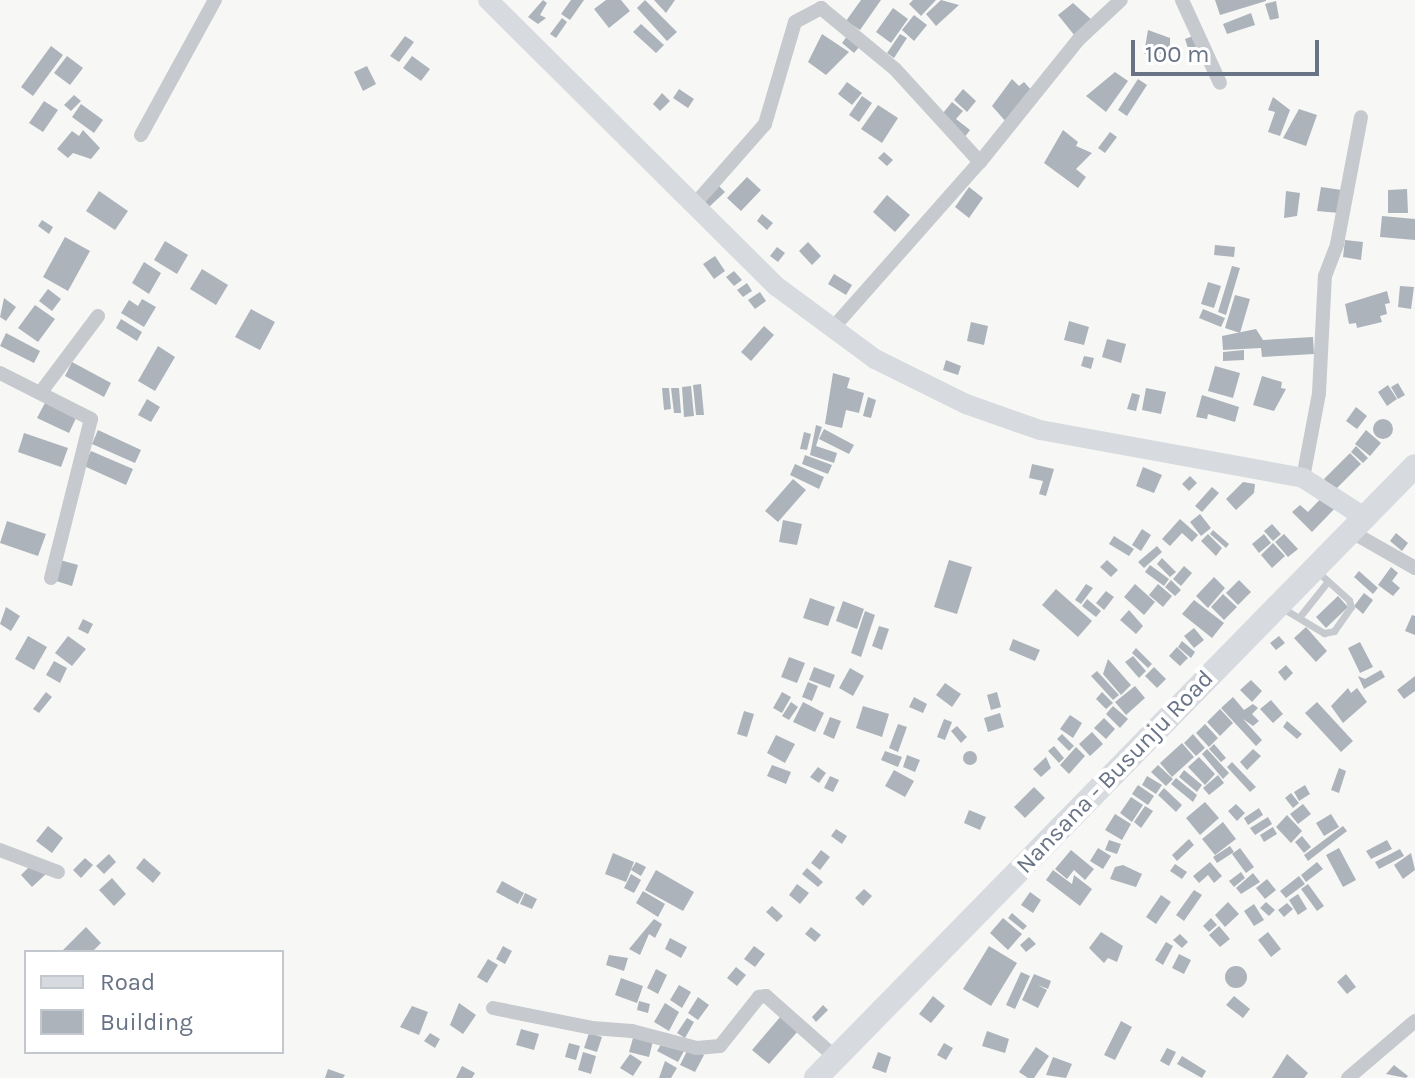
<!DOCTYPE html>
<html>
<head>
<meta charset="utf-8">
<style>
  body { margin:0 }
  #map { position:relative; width:1415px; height:1078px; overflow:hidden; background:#f7f8f5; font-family:Karla,sans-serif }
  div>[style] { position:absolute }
  .building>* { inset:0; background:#acb3ba }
  .round { border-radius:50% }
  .lane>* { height:7px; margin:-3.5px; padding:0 3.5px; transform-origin:3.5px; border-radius:3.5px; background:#c6c9cd }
  .street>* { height:14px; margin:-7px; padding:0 7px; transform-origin:7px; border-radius:7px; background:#c6c9cd }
  .secondary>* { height:20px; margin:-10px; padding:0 10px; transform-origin:10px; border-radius:10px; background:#d7dadf }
  .primary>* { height:24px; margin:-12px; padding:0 12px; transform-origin:12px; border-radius:12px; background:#d7dadf }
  span { translate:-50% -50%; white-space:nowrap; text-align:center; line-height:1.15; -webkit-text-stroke:8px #fff; paint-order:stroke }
  .street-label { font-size:24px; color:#687385 }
  .legend { position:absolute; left:24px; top:950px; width:260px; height:104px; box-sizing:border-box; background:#fff; border:2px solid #c3c7ce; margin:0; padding:10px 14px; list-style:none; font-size:24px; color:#687385 }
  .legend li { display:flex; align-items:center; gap:16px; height:40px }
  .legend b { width:40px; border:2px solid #c3c7ce }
  .scale { position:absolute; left:1131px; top:40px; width:188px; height:36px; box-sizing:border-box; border:4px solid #687385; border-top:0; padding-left:10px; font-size:24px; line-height:28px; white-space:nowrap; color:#687385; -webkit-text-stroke:6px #fff; paint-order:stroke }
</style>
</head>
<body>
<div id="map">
  <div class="building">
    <div style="clip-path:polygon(543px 0,547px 3px,540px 15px,546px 18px,538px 24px,528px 17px)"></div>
    <div style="clip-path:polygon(571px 0,584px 0,570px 20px,561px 14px)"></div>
    <div style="clip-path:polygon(606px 0,621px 0,630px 11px,609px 28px,594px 9px)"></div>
    <div style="clip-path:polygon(645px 0,677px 32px,667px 41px,637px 8px)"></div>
    <div style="clip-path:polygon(654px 0,675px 0,666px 13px)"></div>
    <div style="clip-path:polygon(861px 0,881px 0,860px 30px,846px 21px)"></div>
    <div style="clip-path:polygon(913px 0,936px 0,921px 16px,909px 4px)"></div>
    <div style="clip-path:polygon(941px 0,959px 5px,936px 26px,926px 14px)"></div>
    <div style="clip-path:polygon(1215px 0,1266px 0,1266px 1px,1220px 15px)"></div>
    <div style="clip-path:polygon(1276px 1px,1279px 18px,1270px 20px,1265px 4px)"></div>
    <div style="clip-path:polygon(1073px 3px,1093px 21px,1075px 36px,1058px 15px)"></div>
    <div style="clip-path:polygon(893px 8px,908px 19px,891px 43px,876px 32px)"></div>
    <div style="clip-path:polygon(1251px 13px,1255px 25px,1227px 34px,1223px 24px)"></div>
    <div style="clip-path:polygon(914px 15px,927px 25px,914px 41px,902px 30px)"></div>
    <div style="clip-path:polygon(562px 18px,567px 22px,556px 38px,550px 34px)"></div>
    <div style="clip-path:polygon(641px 24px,664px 45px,656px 53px,633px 32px)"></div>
    <div style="clip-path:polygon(1148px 30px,1170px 38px,1170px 46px,1161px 54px,1155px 51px,1162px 58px,1155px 62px,1144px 53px)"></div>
    <div style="clip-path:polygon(822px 34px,849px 52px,826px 75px,808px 62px)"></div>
    <div style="clip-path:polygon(900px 34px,907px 38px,894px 58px,887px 53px)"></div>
    <div style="clip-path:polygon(405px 36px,414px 42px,399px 62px,390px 56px)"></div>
    <div style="clip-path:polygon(847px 36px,860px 46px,854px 53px,842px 43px)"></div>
    <div style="clip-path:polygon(1193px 36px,1199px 55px,1191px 57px,1185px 39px)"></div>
    <div style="clip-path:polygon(51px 46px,63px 55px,33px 96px,21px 87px)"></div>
    <div style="clip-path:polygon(67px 56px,83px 68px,70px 85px,54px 73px)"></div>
    <div style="clip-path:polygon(412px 56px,430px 69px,421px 81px,403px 68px)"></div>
    <div style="clip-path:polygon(367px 66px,376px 84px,363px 91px,354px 72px)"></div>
    <div style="clip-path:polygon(1115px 72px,1128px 81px,1106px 112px,1086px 96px)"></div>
    <div style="clip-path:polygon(1012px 79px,1019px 86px,1024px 82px,1034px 93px,1007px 123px,992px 106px)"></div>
    <div style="clip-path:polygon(1138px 79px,1147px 85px,1127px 116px,1118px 110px)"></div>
    <div style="clip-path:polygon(847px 82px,862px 93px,852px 105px,838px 94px)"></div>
    <div style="clip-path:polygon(679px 89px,694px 99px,688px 108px,673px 98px)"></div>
    <div style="clip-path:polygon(963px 89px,976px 101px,967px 112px,954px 100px)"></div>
    <div style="clip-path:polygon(662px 93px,670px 101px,660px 111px,653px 104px)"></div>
    <div style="clip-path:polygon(74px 95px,81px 101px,71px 111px,64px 105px)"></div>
    <div style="clip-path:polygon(862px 96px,872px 103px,859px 122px,849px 115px)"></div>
    <div style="clip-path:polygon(1273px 97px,1290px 110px,1280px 136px,1268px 132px,1275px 112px,1268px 110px)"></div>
    <div style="clip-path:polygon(44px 101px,58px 110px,43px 132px,29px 123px)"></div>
    <div style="clip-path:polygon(952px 102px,963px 111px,956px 119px,970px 130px,964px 138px,939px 118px)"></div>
    <div style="clip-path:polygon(81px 104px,103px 120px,94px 133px,72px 117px)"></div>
    <div style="clip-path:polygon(878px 105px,898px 118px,882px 143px,861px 129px)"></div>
    <div style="clip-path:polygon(1299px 109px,1317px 115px,1306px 146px,1283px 138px)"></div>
    <div style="clip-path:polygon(83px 130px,100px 148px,91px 159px,73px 153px,68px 158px,57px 149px,72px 131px,79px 136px)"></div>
    <div style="clip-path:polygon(1063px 130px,1078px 142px,1076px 146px,1092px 153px,1076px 169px,1086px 177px,1078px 188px,1044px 163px)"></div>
    <div style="clip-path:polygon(1110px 132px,1117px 137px,1105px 153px,1098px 148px)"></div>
    <div style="clip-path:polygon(884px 152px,893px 160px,887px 166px,878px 158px)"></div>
    <div style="clip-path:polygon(747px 177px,761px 190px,741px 211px,727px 198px)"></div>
    <div style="clip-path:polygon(718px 185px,725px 192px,709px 207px,703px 200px)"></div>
    <div style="clip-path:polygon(969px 187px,983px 198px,969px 218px,955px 207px)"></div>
    <div style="clip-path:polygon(1321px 187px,1342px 190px,1339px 213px,1317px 211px)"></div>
    <div style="clip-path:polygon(1407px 189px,1408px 213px,1388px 213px,1388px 190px)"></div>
    <div style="clip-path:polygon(99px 191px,128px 211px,115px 230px,86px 211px)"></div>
    <div style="clip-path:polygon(1286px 191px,1300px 193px,1297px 216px,1284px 218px)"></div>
    <div style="clip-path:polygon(887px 195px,910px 215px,895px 232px,873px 212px)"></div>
    <div style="clip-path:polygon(762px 214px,773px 223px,767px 230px,757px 221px)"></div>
    <div style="clip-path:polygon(1382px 216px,1415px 219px,1415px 240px,1380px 237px)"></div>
    <div style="clip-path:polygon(42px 220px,53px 227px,49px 234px,38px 226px)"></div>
    <div style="clip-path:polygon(65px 237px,90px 251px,68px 291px,43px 277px)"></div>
    <div style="clip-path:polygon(1345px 240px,1363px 242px,1361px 260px,1343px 257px)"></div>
    <div style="clip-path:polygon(165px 241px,188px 255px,177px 274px,154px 260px)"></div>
    <div style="clip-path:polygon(808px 242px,821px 256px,812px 265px,799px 251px)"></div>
    <div style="clip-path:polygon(1215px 245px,1235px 247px,1234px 257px,1214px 255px)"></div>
    <div style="clip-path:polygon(777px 247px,785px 253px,778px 262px,770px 256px)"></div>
    <div style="clip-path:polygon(715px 256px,725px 271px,714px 279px,703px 264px)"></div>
    <div style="clip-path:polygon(144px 262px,161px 273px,149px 294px,132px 283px)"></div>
    <div style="clip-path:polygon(1232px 266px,1240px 268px,1226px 315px,1218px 312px)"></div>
    <div style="clip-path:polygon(202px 269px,228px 285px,216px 305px,190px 289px)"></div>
    <div style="clip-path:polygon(734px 271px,742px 280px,734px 286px,726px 277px)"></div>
    <div style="clip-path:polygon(834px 274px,852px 285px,846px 295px,828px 284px)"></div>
    <div style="clip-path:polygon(1208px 282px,1221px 286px,1214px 308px,1201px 304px)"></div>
    <div style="clip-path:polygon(747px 283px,752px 291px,743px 297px,737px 290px)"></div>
    <div style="clip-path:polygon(1400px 286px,1414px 287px,1411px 309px,1398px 307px)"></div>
    <div style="clip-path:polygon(48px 289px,61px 299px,52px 311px,39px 301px)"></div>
    <div style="clip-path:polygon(1387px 291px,1390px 303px,1385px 304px,1387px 314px,1380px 316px,1382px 322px,1357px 328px,1356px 323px,1349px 324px,1345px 304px)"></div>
    <div style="clip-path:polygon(760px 292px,766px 301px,755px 309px,748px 300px)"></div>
    <div style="clip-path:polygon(1235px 295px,1250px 299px,1240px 333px,1225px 328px)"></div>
    <div style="clip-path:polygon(4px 298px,16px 307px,6px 321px,0 317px)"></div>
    <div style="clip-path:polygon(142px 299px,156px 307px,144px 327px,121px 313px,129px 300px,138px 306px)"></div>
    <div style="clip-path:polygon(35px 305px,55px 319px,38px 342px,18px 328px)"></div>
    <div style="clip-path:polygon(251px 309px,275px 322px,260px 350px,235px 337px)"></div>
    <div style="clip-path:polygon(1203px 309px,1225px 318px,1221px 327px,1199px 318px)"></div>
    <div style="clip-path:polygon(121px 319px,142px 332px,137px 341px,116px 328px)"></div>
    <div style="clip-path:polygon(1069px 321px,1089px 327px,1084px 345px,1064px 340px)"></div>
    <div style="clip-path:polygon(971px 322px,988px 326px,984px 345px,967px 341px)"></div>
    <div style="clip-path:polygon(764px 326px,774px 335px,751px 361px,741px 352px)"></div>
    <div style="clip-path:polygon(1256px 329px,1263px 340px,1313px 337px,1314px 354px,1262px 357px,1261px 348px,1223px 350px,1222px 336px)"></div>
    <div style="clip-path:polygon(6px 333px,40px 351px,34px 363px,0 346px)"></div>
    <div style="clip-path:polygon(1107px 339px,1126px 344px,1121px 363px,1102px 357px)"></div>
    <div style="clip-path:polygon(158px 346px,175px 357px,155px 391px,138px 381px)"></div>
    <div style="clip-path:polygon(1244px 350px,1244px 360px,1223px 361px,1223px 352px)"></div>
    <div style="clip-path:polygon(1084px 356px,1094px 358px,1091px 369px,1081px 366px)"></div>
    <div style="clip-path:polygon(946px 360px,961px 366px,958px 375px,943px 370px)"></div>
    <div style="clip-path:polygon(72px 362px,111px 383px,104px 397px,65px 376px)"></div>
    <div style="clip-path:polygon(1215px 366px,1240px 373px,1233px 398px,1208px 391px)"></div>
    <div style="clip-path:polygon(833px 373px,850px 378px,847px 388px,864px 393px,859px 413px,846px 410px,842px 428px,825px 424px)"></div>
    <div style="clip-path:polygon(1262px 376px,1282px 382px,1281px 388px,1286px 389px,1274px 411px,1253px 405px)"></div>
    <div style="clip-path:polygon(1398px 383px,1405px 395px,1398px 399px,1391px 387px)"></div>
    <div style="clip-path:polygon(701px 384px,704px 415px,696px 415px,693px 385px)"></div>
    <div style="clip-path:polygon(1388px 385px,1397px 399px,1387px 406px,1378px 392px)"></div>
    <div style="clip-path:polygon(691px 386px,694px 416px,684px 417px,682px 387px)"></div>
    <div style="clip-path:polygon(662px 388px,669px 388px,671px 409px,664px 410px)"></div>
    <div style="clip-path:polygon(671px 388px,679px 388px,681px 413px,674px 413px)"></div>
    <div style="clip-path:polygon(1146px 388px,1166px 392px,1161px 414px,1142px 410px)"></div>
    <div style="clip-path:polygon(1132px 393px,1140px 395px,1136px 411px,1127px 409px)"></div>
    <div style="clip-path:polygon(1202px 395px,1239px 407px,1235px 422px,1208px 414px,1207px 419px,1196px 417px)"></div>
    <div style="clip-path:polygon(868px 397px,876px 400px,871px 418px,863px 416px)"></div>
    <div style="clip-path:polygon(147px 399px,160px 407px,151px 422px,138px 415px)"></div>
    <div style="clip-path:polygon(46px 401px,77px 416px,69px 433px,37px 418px)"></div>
    <div style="clip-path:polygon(1356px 407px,1367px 416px,1357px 429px,1346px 421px)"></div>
    <div class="round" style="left:1373px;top:419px;width:20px;height:20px"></div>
    <div style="clip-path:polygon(816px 425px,822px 427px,816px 446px,837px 453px,834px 463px,810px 455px)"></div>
    <div style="clip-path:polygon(824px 429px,854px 445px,849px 454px,819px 439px)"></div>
    <div style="clip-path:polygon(98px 430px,141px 450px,135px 463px,92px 444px)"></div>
    <div style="clip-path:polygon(1366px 430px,1381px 443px,1370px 456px,1355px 444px)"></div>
    <div style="clip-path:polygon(804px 432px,811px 434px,807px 450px,800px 449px)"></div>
    <div style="clip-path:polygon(24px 433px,68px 448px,61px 467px,18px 452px)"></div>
    <div style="clip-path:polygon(1356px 446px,1368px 458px,1363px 463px,1351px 452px)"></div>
    <div style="clip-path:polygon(91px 451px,133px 469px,126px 485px,84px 466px)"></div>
    <div style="clip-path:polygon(1350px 453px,1361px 464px,1335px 490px,1324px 479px)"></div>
    <div style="clip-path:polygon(805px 455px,832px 465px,828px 474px,802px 464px)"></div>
    <div style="clip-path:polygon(795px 464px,824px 477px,819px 489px,790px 475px)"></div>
    <div style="clip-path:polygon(1032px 464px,1054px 469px,1046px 496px,1039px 494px,1043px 481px,1029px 478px)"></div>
    <div style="clip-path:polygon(1143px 467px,1162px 475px,1154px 493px,1136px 486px)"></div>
    <div style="clip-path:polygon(1190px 476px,1197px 483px,1189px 491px,1182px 484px)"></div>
    <div style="clip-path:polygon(793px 479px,806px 490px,778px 522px,765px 511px)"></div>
    <div style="clip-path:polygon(1243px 482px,1255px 484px,1254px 493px,1236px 510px,1226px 499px)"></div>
    <div style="clip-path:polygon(1212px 487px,1219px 493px,1202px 512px,1195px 506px)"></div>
    <div style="clip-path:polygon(1329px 490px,1341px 502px,1312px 532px,1292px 512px,1300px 505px,1308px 512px)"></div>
    <div style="clip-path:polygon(1200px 514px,1211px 528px,1201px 536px,1190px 522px)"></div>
    <div style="clip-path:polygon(1180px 519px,1198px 535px,1192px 542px,1182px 533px,1170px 546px,1162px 539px)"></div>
    <div style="clip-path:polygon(783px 520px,802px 524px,797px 545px,779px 542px)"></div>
    <div style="clip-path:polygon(7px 521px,46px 534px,38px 556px,0 543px)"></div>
    <div style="clip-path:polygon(1272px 524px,1281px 534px,1273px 541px,1264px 531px)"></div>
    <div style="clip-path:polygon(1142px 529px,1151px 535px,1141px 551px,1132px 545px)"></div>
    <div style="clip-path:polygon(1213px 530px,1229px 544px,1226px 548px,1210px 534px)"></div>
    <div style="clip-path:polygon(1396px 533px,1408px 543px,1402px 551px,1390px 541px)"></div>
    <div style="clip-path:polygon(1208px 534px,1222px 548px,1216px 556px,1201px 541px)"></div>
    <div style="clip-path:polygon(1264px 534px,1271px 543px,1259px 553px,1252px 544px)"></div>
    <div style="clip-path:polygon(1284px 534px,1298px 549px,1288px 557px,1275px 542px)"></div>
    <div style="clip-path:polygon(1114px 536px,1134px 549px,1129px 556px,1109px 544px)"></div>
    <div style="clip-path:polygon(1273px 543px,1285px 556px,1272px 568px,1261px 555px)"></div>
    <div style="clip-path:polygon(1157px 546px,1162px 552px,1144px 568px,1138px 562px)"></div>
    <div style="clip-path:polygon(1162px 558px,1176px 572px,1170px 577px,1157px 564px)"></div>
    <div style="clip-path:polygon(60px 560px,78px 565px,72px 586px,53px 580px)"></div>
    <div style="clip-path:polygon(949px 560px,972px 567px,957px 614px,934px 607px)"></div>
    <div style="clip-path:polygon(1107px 560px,1118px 570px,1111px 577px,1100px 567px)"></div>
    <div style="clip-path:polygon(1150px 565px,1169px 579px,1164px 586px,1145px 572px)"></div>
    <div style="clip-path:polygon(1184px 566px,1192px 573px,1181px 586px,1173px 579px)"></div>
    <div style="clip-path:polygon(1391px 567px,1398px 573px,1392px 581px,1400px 588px,1393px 596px,1378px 585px)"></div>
    <div style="clip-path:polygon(1359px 571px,1378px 588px,1373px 594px,1354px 577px)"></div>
    <div style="clip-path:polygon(1214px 577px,1225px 588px,1208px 608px,1196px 596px)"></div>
    <div style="clip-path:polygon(1171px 580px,1181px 590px,1175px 596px,1165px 587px)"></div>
    <div style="clip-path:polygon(1239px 580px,1251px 592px,1238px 605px,1226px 593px)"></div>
    <div style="clip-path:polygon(1086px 584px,1093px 588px,1081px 604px,1075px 600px)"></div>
    <div style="clip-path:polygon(1135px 584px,1155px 602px,1144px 615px,1124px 597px)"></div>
    <div style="clip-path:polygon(1158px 584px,1172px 596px,1163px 607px,1149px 595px)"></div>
    <div style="clip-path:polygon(1056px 589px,1092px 621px,1078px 637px,1042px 605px)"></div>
    <div style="clip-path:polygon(1106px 591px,1114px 597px,1104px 610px,1096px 603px)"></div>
    <div style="clip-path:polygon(1364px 593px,1373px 600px,1363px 614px,1354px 606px)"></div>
    <div style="clip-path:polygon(1223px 594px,1237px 607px,1224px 620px,1211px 607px)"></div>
    <div style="clip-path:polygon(1338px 596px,1348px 607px,1326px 628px,1316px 617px)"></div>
    <div style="clip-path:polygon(810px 598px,835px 607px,828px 626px,803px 618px)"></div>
    <div style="clip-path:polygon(1087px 599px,1101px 611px,1096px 617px,1082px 606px)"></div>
    <div style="clip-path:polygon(1194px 600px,1224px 623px,1212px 638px,1182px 614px)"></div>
    <div style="clip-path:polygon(843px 601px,864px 609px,857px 629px,836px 621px)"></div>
    <div style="clip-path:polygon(6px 607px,20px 616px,11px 631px,0 624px)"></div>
    <div style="clip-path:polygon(1129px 610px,1143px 626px,1136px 634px,1120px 620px)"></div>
    <div style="clip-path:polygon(865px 611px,875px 615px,861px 657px,851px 653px)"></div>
    <div style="clip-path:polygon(1412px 615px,1415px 616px,1415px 635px,1405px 631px)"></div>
    <div style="clip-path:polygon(83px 619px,93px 624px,88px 634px,78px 629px)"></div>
    <div style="clip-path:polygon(879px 626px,889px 629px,882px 650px,872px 646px)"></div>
    <div style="clip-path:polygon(1306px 627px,1327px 651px,1316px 662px,1294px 638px)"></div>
    <div style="clip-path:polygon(1194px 628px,1204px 640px,1194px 648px,1184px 636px)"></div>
    <div style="clip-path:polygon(28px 636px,47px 647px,34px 670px,15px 659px)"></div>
    <div style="clip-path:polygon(68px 636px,86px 649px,72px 666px,55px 653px)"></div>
    <div style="clip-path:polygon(1279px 636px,1285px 643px,1276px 650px,1270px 643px)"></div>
    <div style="clip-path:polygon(1013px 639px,1040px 650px,1035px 661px,1009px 650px)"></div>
    <div style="clip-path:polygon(1182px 641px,1195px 652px,1191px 658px,1178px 647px)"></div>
    <div style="clip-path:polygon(1360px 642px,1373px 667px,1360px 673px,1348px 648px)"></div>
    <div style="clip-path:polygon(1177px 647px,1188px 658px,1180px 666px,1169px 656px)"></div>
    <div style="clip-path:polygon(1136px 648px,1152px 664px,1148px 668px,1132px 653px)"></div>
    <div style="clip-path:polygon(1133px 656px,1146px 671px,1139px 678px,1125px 662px)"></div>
    <div style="clip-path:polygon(789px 657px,805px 663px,797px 683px,781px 677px)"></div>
    <div style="clip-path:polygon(1108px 659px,1131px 685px,1121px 695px,1103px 674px)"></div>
    <div style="clip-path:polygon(54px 661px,67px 668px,60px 683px,46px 675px)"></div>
    <div style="clip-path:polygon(1286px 665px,1293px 673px,1285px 681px,1278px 672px)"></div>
    <div style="clip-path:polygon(814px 667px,835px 675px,830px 688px,809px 680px)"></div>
    <div style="clip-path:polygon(1154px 667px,1166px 679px,1157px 688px,1145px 676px)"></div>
    <div style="clip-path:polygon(850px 668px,864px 676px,853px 696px,839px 688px)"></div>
    <div style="clip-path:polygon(1381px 670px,1385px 677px,1364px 689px,1358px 676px,1365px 679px)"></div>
    <div style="clip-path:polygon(1097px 671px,1119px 695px,1113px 700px,1091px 676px)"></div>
    <div style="clip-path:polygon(1415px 676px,1415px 691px,1404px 699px,1397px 690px)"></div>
    <div style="clip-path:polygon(1251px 680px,1262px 691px,1252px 702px,1240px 690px)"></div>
    <div style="clip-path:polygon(808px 682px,818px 686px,812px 701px,802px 697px)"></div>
    <div style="clip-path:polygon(945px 683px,961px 694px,952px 707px,936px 695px)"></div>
    <div style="clip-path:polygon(1135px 686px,1145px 698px,1126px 715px,1115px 702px)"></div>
    <div style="clip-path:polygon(1348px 688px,1351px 693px,1357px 688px,1367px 702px,1343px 723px,1331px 706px)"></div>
    <div style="clip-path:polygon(46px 692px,52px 697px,39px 713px,33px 709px)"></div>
    <div style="clip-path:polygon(782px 692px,791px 697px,782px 713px,773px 708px)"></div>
    <div style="clip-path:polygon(997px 692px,1001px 707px,991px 710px,987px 695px)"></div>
    <div style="clip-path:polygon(1102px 692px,1113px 703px,1106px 709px,1096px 699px)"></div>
    <div style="clip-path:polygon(914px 697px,927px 704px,923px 713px,909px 707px)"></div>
    <div style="clip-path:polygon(1233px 697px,1244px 710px,1253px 704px,1258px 708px,1252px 714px,1259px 721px,1253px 726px,1243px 719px,1262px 740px,1256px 746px,1221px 708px)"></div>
    <div style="clip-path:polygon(1271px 700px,1283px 714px,1273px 723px,1260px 709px)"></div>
    <div style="clip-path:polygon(791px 702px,798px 707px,789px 720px,782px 716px)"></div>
    <div style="clip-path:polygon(803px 702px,824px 713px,815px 732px,793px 722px)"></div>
    <div style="clip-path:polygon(1317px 702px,1353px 741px,1341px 752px,1305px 713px)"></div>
    <div style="clip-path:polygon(863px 706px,889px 714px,882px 737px,856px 728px)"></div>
    <div style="clip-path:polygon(1113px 706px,1128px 719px,1120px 728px,1106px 714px)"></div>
    <div style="clip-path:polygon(1220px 709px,1233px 723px,1220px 736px,1207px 722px)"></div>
    <div style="clip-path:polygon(744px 711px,754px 714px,747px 737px,737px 734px)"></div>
    <div style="clip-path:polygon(1000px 713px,1004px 727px,988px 732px,984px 718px)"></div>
    <div style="clip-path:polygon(1070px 715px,1082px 723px,1073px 738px,1060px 729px)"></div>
    <div style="clip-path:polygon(830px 717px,841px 721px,834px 739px,823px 734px)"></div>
    <div style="clip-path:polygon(1104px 718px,1115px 729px,1106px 739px,1094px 728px)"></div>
    <div style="clip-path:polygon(944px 719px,952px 722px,945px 740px,937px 737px)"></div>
    <div style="clip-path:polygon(1287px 721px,1302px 734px,1297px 739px,1283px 727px)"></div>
    <div style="clip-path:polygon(898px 724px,907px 727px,898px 752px,889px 748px)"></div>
    <div style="clip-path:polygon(1205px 724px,1218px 738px,1209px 747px,1196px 733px)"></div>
    <div style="clip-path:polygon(957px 726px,967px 737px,961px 743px,951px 731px)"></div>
    <div style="clip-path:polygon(1092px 732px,1103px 744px,1090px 756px,1079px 744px)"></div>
    <div style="clip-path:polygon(1062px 734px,1074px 746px,1069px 751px,1057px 739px)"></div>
    <div style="clip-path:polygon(1193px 734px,1205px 748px,1196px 756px,1184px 743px)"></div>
    <div style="clip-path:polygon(776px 735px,795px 744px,785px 763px,767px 753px)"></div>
    <div style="clip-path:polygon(1182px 743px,1194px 757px,1172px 777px,1160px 763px)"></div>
    <div style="clip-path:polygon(1214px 744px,1226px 758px,1221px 762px,1209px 749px)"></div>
    <div style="clip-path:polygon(1054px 746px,1064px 758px,1059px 763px,1048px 751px)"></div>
    <div style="clip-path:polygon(1076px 747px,1085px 756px,1069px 774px,1060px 765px)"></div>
    <div style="clip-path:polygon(1207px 749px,1229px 773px,1223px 779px,1202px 754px)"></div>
    <div style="clip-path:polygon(1253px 749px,1261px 756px,1247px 770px,1240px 762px)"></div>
    <div class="round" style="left:963px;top:751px;width:14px;height:14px"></div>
    <div style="clip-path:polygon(885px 751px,902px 757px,898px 767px,881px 760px)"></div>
    <div style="clip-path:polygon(907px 755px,920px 760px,915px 772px,903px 767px)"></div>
    <div style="clip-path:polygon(1046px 757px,1051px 768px,1041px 777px,1033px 769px)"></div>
    <div style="clip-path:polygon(1199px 757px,1215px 774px,1205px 785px,1188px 767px)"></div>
    <div style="clip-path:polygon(1232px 762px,1256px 787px,1250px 792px,1227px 767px)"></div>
    <div style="clip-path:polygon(772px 765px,791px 772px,786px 784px,767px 776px)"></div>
    <div style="clip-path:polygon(1158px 765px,1173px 779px,1166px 786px,1151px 772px)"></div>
    <div style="clip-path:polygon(818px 767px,826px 773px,819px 783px,810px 777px)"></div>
    <div style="clip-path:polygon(1339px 768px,1346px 771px,1339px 793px,1331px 790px)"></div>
    <div style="clip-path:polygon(894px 770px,914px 781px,905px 797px,885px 786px)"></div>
    <div style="clip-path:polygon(1184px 770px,1202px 785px,1197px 792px,1179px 777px)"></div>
    <div style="clip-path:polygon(1218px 775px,1224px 783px,1209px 795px,1203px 788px)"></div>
    <div style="clip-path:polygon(830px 776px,839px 780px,833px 792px,824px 788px)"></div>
    <div style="clip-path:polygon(1147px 776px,1162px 785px,1156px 794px,1142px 785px)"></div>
    <div style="clip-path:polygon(1176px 778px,1197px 795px,1193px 802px,1171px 784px)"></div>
    <div style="clip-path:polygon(1138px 785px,1154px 796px,1148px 805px,1132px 794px)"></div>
    <div style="clip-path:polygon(1305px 785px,1310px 794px,1299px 801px,1294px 792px)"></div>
    <div style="clip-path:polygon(1034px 787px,1045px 798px,1025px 818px,1014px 807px)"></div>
    <div style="clip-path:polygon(1164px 788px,1182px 805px,1176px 812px,1158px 795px)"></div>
    <div style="clip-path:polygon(1291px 793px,1299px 803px,1293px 808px,1285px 798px)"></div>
    <div style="clip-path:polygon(1131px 797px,1143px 805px,1132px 822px,1120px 813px)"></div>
    <div style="clip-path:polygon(1205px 802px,1219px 818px,1200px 835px,1186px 818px)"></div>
    <div style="clip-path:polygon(1236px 804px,1245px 813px,1237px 821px,1228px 811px)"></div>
    <div style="clip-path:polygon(1303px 804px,1311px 814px,1298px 824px,1290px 814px)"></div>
    <div style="clip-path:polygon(1145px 806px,1153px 811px,1141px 828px,1134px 822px)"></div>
    <div style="clip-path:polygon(1259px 808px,1263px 815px,1248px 825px,1244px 818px)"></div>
    <div style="clip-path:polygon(969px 810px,986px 817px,980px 830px,964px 823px)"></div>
    <div style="clip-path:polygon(1115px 814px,1131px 824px,1122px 840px,1105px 830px)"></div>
    <div style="clip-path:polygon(1331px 814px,1339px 827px,1324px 836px,1316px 823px)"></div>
    <div style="clip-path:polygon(1287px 815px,1302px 831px,1291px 843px,1276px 827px)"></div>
    <div style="clip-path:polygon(1268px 817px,1272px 824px,1255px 835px,1250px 828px)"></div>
    <div style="clip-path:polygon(1223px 822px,1236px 839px,1215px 855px,1202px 839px)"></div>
    <div style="clip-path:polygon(48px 826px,63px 838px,52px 853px,36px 841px)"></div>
    <div style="clip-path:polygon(1343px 826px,1347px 831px,1308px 861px,1304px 855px)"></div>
    <div style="clip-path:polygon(1273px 827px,1277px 834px,1264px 842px,1260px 835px)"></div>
    <div style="clip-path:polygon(836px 829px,847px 836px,842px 844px,831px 836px)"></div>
    <div style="clip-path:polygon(1302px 836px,1311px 847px,1304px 853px,1295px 842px)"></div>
    <div style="clip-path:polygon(1189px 839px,1194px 845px,1177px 861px,1172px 855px)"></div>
    <div style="clip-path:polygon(1109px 840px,1121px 844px,1117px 854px,1105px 850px)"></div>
    <div style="clip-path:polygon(1387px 840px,1392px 849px,1371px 859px,1366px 851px)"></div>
    <div style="clip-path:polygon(1230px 846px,1234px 852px,1217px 863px,1213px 857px)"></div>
    <div style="clip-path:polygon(1098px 848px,1111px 856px,1103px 869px,1090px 861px)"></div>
    <div style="clip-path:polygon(1240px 848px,1254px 867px,1246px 873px,1232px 854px)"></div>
    <div style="clip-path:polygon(1339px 848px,1356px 880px,1343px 887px,1326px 855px)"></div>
    <div style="clip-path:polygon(1400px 849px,1404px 856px,1379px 869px,1375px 862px)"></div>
    <div style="clip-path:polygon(821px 850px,830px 857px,820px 870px,811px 863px)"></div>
    <div style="clip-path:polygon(1071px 850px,1094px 869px,1085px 880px,1074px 870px,1067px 879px,1055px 869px)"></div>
    <div style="clip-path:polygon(613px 853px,634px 862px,626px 882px,605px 874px)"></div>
    <div style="clip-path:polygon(1411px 853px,1415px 870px,1403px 879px,1394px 865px)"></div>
    <div style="clip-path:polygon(109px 854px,116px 862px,104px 874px,96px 866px)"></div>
    <div style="clip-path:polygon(85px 858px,93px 865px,81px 878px,73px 870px)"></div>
    <div style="clip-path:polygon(144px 858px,161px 873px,153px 883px,136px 868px)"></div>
    <div style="clip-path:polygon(35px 861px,47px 873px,32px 887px,21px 875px)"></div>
    <div style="clip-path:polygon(636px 862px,646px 867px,641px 876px,631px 870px)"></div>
    <div style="clip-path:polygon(1210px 862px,1222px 876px,1214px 883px,1208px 875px,1199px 883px,1193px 876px)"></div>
    <div style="clip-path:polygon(1317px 862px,1323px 869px,1306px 882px,1301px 875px)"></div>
    <div style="clip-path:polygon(1175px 864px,1187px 872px,1182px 879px,1170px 871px)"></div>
    <div style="clip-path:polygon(1123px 865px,1142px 874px,1136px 887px,1110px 879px,1115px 867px)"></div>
    <div style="clip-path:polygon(807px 868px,823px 882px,818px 887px,802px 874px)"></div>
    <div style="clip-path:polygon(656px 870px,694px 892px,683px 911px,645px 890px)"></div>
    <div style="clip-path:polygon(1053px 870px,1072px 884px,1074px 875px,1092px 889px,1080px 906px,1046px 880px)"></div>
    <div style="clip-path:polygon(1241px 872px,1245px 878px,1234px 887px,1229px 881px)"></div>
    <div style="clip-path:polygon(1253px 873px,1260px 882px,1241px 894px,1236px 888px)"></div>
    <div style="clip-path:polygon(631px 874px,641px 880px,634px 893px,624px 888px)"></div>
    <div style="clip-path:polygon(1299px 876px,1305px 884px,1286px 898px,1280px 891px)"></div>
    <div style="clip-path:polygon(112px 878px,126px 894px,114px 906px,99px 890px)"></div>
    <div style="clip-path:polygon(1267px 879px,1276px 890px,1265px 899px,1256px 888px)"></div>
    <div style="clip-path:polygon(502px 881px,524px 893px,518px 904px,496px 892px)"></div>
    <div style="clip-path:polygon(797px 884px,809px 893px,800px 904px,789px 895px)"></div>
    <div style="clip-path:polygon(1308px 884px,1324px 906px,1317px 911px,1301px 889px)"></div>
    <div style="clip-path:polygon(864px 889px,872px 896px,863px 906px,855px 898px)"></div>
    <div style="clip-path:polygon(1194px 890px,1202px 895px,1184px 921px,1176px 915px)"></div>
    <div style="clip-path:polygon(643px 891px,665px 904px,658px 917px,636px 903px)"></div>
    <div style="clip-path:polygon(1030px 892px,1041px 900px,1033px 913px,1021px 905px)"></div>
    <div style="clip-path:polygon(525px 893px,537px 899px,532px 909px,520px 904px)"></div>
    <div style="clip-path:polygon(1298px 894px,1307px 909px,1298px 915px,1289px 900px)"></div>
    <div style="clip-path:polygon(1161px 895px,1171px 902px,1156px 924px,1146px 917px)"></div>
    <div style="clip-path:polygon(1228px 902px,1239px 914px,1225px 927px,1215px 915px)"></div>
    <div style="clip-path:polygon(1266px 902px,1275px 910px,1269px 916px,1260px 908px)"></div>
    <div style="clip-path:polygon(1287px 903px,1293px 909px,1284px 917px,1278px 910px)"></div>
    <div style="clip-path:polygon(1254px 904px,1264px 920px,1254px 926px,1244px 911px)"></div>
    <div style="clip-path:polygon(772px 906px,783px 916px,777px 922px,766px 912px)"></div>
    <div style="clip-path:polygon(1012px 913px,1027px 926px,1023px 930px,1008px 918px)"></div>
    <div style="clip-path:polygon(1003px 918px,1022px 934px,1008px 950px,990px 933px)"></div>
    <div style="clip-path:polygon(1211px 918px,1217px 925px,1209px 932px,1203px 926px)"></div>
    <div style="clip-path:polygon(654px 919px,662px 924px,655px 938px,649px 934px,640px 955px,629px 949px)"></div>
    <div style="clip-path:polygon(1219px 926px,1230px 939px,1220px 947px,1209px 935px)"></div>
    <div style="clip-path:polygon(86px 927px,101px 943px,92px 952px,61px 952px)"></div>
    <div style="clip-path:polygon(811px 927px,821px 935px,815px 942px,805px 934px)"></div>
    <div style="clip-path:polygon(1101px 932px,1123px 946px,1117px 962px,1108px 958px,1104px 963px,1089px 948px)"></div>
    <div style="clip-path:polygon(1268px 932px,1281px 949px,1271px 957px,1258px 940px)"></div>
    <div style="clip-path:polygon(1180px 934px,1188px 942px,1182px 948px,1173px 940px)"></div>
    <div style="clip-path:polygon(1029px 937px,1036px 944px,1026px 952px,1020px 945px)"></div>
    <div style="clip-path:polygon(670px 938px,687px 947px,681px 958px,665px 949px)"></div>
    <div style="clip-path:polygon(1166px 942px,1173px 946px,1163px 965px,1155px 960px)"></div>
    <div style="clip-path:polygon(503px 946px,512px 951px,505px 964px,496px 959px)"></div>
    <div style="clip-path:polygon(754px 946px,765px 954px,755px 967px,744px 959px)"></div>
    <div style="clip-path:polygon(989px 946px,1017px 963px,991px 1006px,963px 989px)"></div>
    <div style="clip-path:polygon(1179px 954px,1191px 960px,1184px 974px,1172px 968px)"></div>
    <div style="clip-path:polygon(609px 955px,628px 958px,624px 971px,606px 965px)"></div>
    <div style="clip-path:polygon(488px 959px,498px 965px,487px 983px,477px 977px)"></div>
    <div class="round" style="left:1225px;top:966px;width:22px;height:22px"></div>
    <div style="clip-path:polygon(736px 967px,746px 975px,737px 986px,727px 978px)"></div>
    <div style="clip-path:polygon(656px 969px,667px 975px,658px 994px,647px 988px)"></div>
    <div style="clip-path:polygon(1021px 972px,1030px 976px,1015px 1009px,1006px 1005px)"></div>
    <div style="clip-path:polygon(1034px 974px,1051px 981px,1048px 989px,1038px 985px,1047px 990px,1038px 1008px,1022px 1000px)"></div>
    <div style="clip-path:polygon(1346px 974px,1356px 987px,1347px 994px,1337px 982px)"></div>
    <div style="clip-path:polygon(621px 978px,643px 986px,637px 1003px,615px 995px)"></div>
    <div style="clip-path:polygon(679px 985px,691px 992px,682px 1008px,670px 1000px)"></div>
    <div style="clip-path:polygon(933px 996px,945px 1006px,931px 1023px,919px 1014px)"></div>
    <div style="clip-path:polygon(1234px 996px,1250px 1009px,1243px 1018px,1226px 1005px)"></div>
    <div style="clip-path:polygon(698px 997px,709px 1005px,698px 1020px,688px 1013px)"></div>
    <div style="clip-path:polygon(639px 1001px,650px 1004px,648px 1013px,637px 1010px)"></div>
    <div style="clip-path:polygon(459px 1003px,476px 1015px,463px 1034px,450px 1025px)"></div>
    <div style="clip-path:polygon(665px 1003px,679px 1012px,669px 1031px,654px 1022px)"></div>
    <div style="clip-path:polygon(823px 1005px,828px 1010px,816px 1022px,812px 1017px)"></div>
    <div style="clip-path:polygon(412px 1006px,428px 1012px,419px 1035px,400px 1027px)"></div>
    <div style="clip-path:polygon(781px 1016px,798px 1031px,769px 1064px,752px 1050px)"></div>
    <div style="clip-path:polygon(687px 1018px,694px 1022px,685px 1038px,677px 1033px)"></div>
    <div style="clip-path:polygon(1121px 1021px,1132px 1027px,1115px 1060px,1104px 1055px)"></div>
    <div style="clip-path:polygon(521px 1029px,539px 1034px,534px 1050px,516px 1045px)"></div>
    <div style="clip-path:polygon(987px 1031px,1009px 1039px,1005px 1053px,982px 1046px)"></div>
    <div style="clip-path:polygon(430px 1033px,440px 1039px,435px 1048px,424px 1041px)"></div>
    <div style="clip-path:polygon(589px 1033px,602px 1037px,597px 1052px,584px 1048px)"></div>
    <div style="clip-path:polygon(633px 1038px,653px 1041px,649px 1057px,629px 1052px)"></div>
    <div style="clip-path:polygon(665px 1038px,685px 1049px,678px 1062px,657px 1051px)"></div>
    <div style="clip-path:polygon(569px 1043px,580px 1046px,576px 1060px,565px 1057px)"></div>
    <div style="clip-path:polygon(944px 1043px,953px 1048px,946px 1060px,937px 1055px)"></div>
    <div style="clip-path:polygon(689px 1047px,704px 1055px,695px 1072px,680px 1065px)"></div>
    <div style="clip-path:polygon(1036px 1047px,1049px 1056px,1034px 1078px,1028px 1078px,1019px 1072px)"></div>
    <div style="clip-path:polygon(1167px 1048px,1176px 1052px,1169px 1066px,1160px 1061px)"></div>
    <div style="clip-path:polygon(583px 1052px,596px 1056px,591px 1074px,578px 1070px)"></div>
    <div style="clip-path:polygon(878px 1052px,891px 1057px,886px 1073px,872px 1068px)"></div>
    <div style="clip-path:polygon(630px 1054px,642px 1062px,633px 1076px,620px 1068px)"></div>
    <div style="clip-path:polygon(1287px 1054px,1308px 1073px,1304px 1078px,1272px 1078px)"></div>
    <div style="clip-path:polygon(1182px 1056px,1206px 1071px,1202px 1078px,1177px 1064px)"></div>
    <div style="clip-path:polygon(1053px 1057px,1072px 1064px,1066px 1078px,1046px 1075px)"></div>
    <div style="clip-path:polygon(665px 1061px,677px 1068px,671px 1078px,659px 1078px)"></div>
    <div style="clip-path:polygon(1394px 1065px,1408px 1076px,1406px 1078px,1386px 1074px)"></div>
    <div style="clip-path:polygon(462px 1066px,475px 1073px,472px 1078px,456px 1078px)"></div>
    <div style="clip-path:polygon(328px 1069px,345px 1075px,343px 1078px,325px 1078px)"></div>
  </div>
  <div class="lane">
    <div style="left:1284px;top:609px;width:47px;rotate:31deg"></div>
    <div style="left:1324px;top:633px;width:10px;rotate:-11deg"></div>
    <div style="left:1334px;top:631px;width:29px;rotate:-55deg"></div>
    <div style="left:1351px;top:607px;width:7px;rotate:-106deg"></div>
    <div style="left:1349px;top:600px;width:40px;rotate:-138deg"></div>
    <div style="left:1301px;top:615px;width:43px;rotate:-51.5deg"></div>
  </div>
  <div class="street">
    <div style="left:1182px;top:0;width:91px;rotate:65.4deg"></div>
    <div style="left:141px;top:135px;width:154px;rotate:-61.3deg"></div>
    <div style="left:693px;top:206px;width:109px;rotate:-48.7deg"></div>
    <div style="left:765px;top:124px;width:106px;rotate:-73.6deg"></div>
    <div style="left:795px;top:22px;width:30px;rotate:-28deg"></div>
    <div style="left:821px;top:8px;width:96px;rotate:39.5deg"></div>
    <div style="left:895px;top:69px;width:126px;rotate:47.6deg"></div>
    <div style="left:832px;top:329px;width:223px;rotate:-48.5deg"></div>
    <div style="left:980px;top:162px;width:158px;rotate:-51.2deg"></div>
    <div style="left:1079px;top:39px;width:57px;rotate:-42.9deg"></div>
    <div style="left:0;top:373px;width:102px;rotate:26.8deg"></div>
    <div style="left:91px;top:419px;width:164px;rotate:104.1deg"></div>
    <div style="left:41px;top:392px;width:95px;rotate:-53.1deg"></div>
    <div style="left:1303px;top:478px;width:86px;rotate:-79.3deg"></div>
    <div style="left:1319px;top:393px;width:117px;rotate:-87.1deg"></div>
    <div style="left:1325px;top:276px;width:34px;rotate:-69deg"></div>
    <div style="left:1337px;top:244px;width:129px;rotate:-79.3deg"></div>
    <div style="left:1350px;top:531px;width:75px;rotate:29.6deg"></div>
    <div style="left:0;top:850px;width:62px;rotate:20.8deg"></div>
    <div style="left:493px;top:1008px;width:101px;rotate:11.4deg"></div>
    <div style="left:592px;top:1028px;width:40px;rotate:4.3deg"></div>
    <div style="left:632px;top:1031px;width:67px;rotate:14.7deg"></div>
    <div style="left:697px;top:1048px;width:23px;rotate:-5deg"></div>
    <div style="left:720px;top:1046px;width:63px;rotate:-51.5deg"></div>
    <div style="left:759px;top:997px;width:7px;rotate:-8deg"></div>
    <div style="left:766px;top:996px;width:94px;rotate:41.5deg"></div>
    <div style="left:1348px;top:1078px;width:88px;rotate:-40.4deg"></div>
  </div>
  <div class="secondary">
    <div style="left:488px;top:0;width:406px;rotate:44.8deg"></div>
    <div style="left:776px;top:286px;width:123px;rotate:36.4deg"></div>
    <div style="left:875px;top:359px;width:102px;rotate:26.3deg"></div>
    <div style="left:966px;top:404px;width:78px;rotate:19.4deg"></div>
    <div style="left:1040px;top:430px;width:267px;rotate:10.3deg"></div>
    <div style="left:1303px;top:478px;width:72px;rotate:32.6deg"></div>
  </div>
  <div class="primary">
    <div style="left:816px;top:1078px;width:856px;rotate:-45.62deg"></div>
  </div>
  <div class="street-label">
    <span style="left:1115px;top:772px;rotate:-46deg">Nansana - Busunju Road</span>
  </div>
  <ul class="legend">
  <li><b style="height:10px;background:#d7dadf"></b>Road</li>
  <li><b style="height:22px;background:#acb3ba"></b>Building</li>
  </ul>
  <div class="scale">100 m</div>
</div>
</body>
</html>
